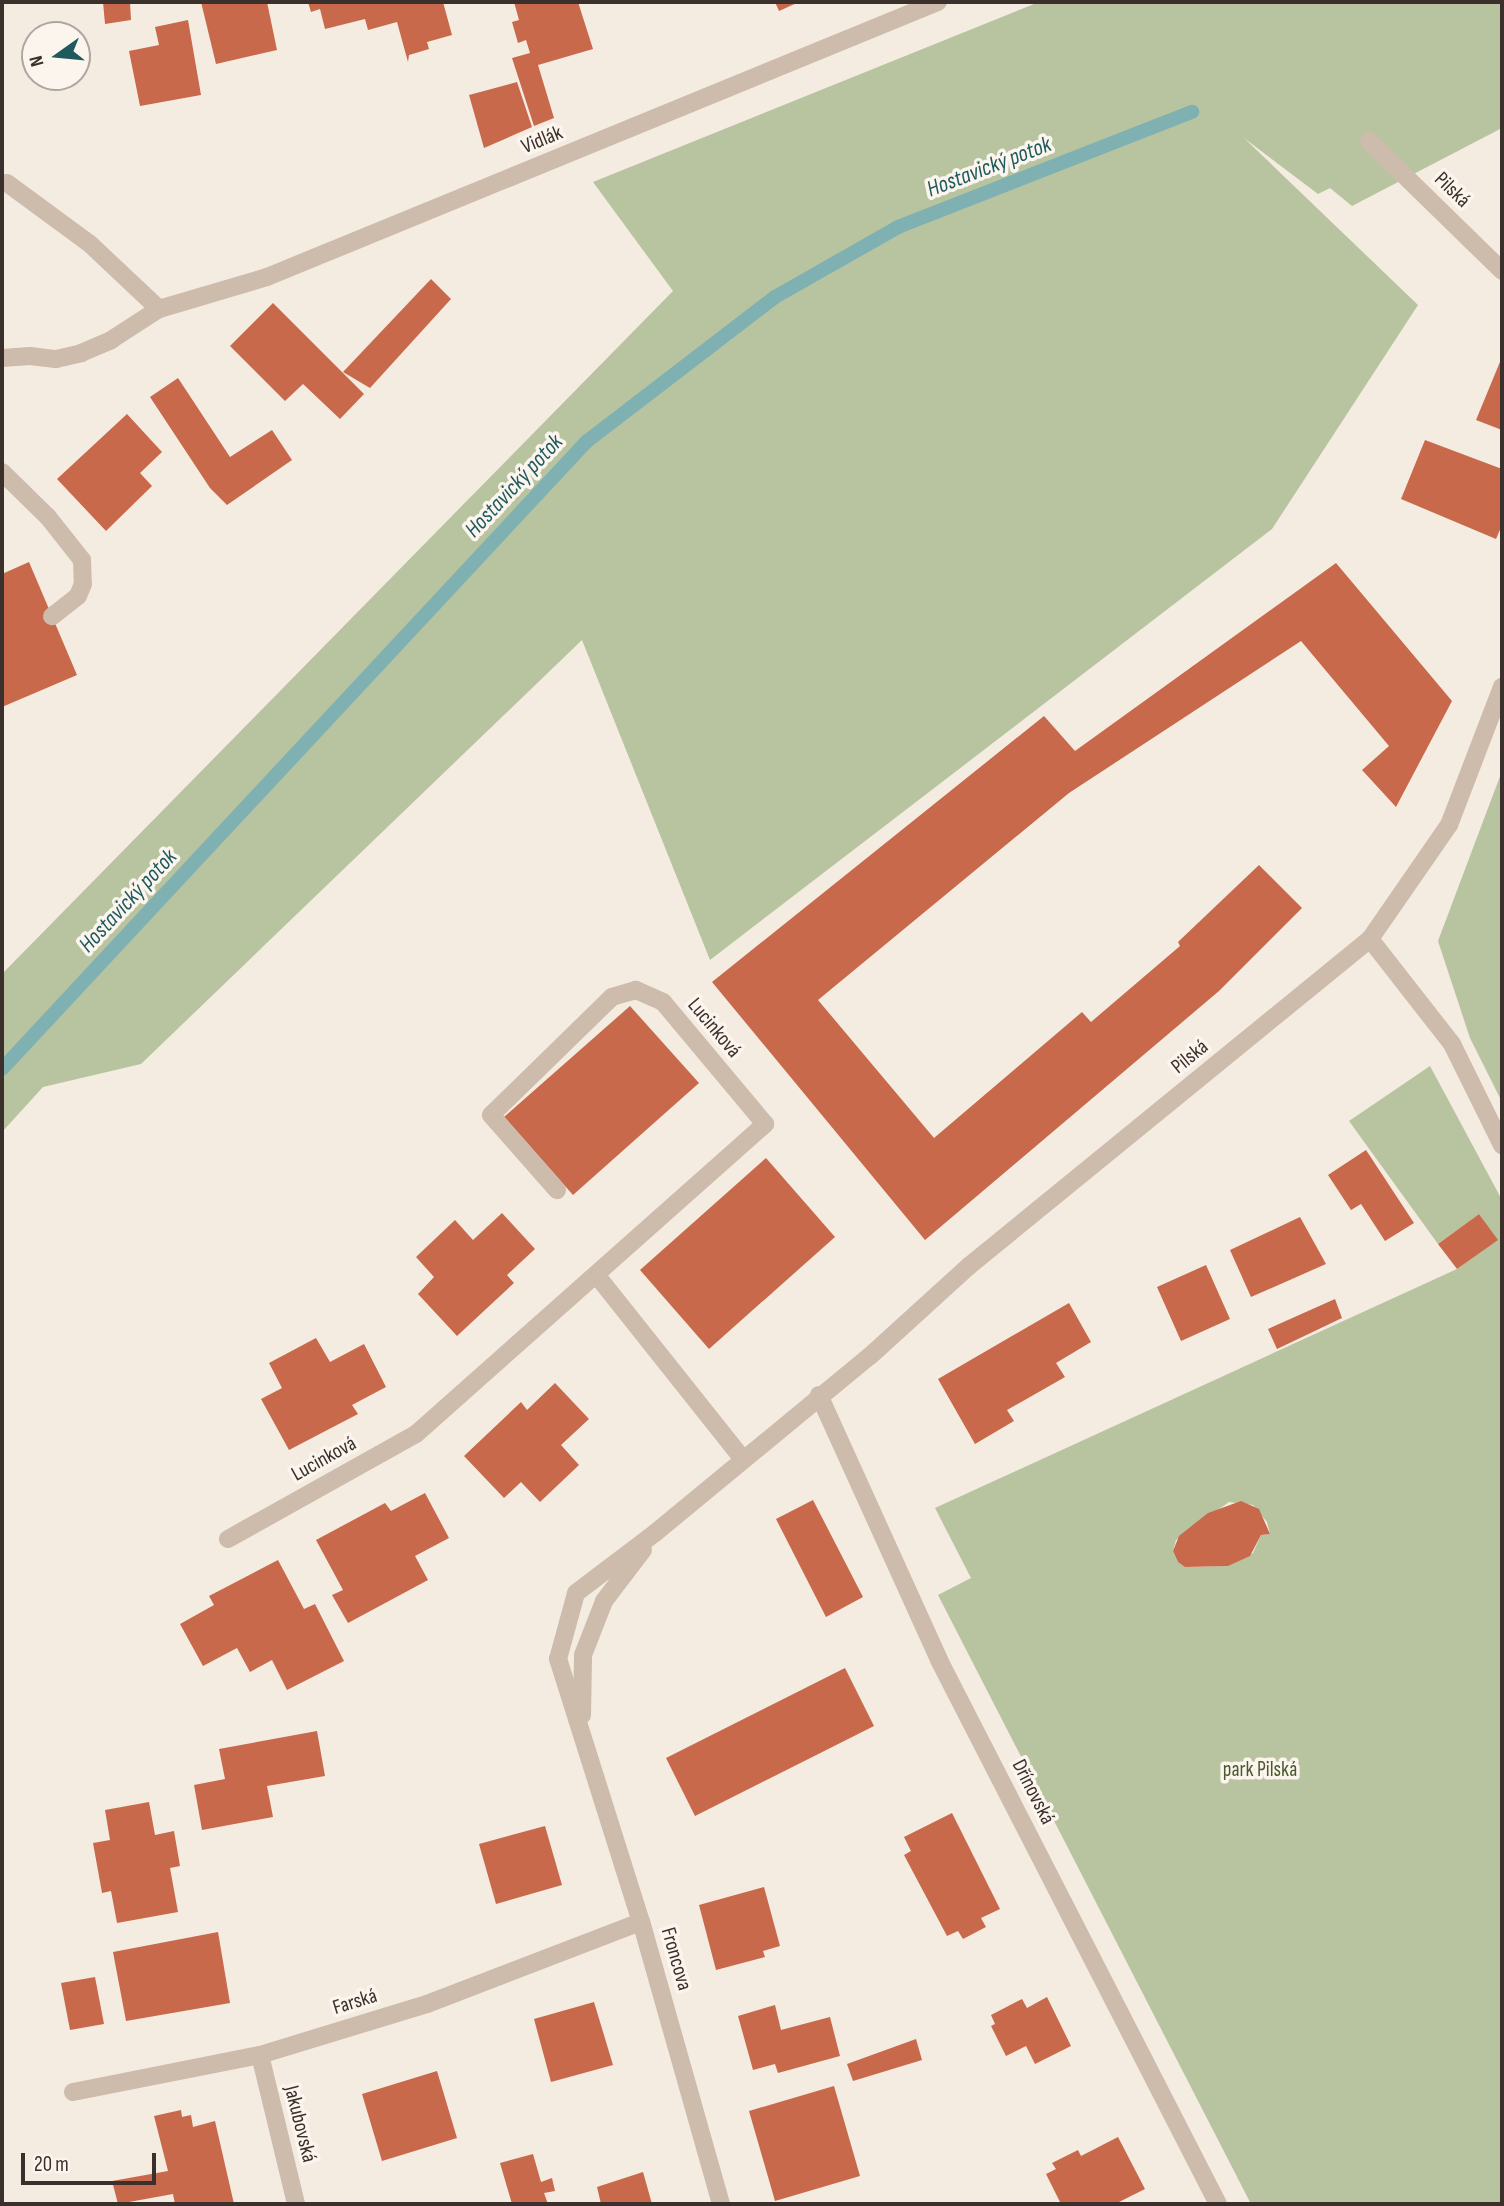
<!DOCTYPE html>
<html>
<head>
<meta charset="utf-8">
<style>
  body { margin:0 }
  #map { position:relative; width:1504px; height:2206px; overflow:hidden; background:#f4ebe1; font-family:"Sofia Sans Condensed",sans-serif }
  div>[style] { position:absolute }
  .green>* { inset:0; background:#b8c4a0 }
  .stream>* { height:14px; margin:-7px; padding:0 7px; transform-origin:7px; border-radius:7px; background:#7fb0b2 }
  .building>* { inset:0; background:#c8694b }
  .service>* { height:18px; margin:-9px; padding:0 9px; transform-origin:9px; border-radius:9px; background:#cdbbac }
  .minor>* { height:18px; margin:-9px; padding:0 9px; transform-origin:9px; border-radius:9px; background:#cdbbac }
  span { translate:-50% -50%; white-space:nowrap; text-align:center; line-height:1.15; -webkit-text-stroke:7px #fbf5ee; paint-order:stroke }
  .street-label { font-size:21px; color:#3b302b }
  .park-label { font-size:21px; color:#4a5a2e }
  .water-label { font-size:23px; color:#1f5a5e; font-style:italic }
  .frame { position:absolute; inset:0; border:4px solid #3b302b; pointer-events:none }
  .north { position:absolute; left:21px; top:21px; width:70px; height:70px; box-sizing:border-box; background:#fbf5ee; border:2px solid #aea6a0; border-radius:50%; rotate:255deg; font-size:19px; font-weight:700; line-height:28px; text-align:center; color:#3b302b }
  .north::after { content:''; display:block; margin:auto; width:24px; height:32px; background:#1f5a5e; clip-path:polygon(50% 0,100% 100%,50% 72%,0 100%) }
  .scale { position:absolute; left:21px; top:2153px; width:135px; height:32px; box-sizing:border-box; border:4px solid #3b302b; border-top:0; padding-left:9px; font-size:21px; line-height:24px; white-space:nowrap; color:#3b302b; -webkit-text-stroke:5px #fbf5ee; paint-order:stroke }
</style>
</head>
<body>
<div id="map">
  <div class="green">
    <div style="clip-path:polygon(1039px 2px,1502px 2px,1502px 128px,1352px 206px,1330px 188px,1318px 194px,1244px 138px,1418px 305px,1272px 529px,710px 960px,582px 640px,141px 1064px,43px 1087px,2px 1132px,2px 974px,673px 291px,593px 182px)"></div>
    <div style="clip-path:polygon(1502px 771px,1502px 1102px,1470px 1038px,1438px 941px)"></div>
    <div style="clip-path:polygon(evenodd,1430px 1066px,1502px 1200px,1502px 2204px,1251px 2204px,938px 1595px,971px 1578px,935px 1508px,1457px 1269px,1497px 1240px,1479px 1214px,1438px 1244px,1349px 1121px,1430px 1066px,1229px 1502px,1253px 1505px,1267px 1522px,1270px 1534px,1261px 1535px,1253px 1553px,1227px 1566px,1186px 1567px,1178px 1562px,1173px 1551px,1176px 1540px,1229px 1502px)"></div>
  </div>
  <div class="stream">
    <div style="left:2px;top:1069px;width:857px;rotate:-47.03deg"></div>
    <div style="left:586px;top:442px;width:238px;rotate:-37.5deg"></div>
    <div style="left:775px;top:297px;width:142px;rotate:-29.6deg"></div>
    <div style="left:898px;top:227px;width:316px;rotate:-21.4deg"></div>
  </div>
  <div class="building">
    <div style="clip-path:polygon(103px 2px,130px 2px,131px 20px,105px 24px)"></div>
    <div style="clip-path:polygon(201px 2px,267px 2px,277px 50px,216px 64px)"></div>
    <div style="clip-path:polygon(308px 2px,443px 2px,452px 35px,427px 42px,429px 49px,409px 55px,408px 62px,397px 22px,368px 30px,365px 19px,325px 29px,320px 9px,311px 12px)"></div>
    <div style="clip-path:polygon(514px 2px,578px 2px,593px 49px,538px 65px,554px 118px,534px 126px,512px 58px,530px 53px,526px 40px,518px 43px,512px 22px,519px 20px)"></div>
    <div style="clip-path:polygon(775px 2px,799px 2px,779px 11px)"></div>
    <div style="clip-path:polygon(188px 20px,201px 95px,140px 106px,129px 51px,159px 45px,155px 27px)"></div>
    <div style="clip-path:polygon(517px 82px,532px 127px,484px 148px,469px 95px)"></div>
    <div style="clip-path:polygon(431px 279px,451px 299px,370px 388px,343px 372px)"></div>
    <div style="clip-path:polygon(273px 303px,364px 394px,340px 419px,303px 384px,285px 401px,230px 346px)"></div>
    <div style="clip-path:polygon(1502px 357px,1502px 430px,1476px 420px)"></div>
    <div style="clip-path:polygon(178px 378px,230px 457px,272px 430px,292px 460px,227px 505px,210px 488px,150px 397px)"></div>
    <div style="clip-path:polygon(127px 414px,162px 452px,140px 473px,152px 486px,106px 531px,57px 479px)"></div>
    <div style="clip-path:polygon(1425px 440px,1502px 469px,1502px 525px,1496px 539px,1401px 499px)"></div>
    <div style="clip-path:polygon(29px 562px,77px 675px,2px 707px,2px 574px)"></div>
    <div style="clip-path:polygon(1336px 563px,1452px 701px,1396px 807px,1362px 770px,1389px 746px,1301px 641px,1069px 793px,818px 1000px,934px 1138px,1082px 1012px,1091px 1022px,1180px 946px,1178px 942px,1259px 865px,1302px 908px,1219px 991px,925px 1240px,712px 982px,1044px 716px,1075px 751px)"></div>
    <div style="clip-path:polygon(630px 1006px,699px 1083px,573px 1195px,504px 1117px)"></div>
    <div style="clip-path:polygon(1366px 1150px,1414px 1223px,1385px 1241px,1361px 1204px,1351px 1210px,1328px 1175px)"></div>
    <div style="clip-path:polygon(766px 1158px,835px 1237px,709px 1349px,640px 1270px)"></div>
    <div style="clip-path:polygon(502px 1213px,535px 1249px,507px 1275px,514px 1283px,457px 1336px,418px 1294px,434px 1277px,416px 1257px,455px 1220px,473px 1240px)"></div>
    <div style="clip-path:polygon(1479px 1214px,1498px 1240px,1457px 1269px,1438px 1244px)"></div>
    <div style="clip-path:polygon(1300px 1217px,1326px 1264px,1251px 1297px,1230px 1250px)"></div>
    <div style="clip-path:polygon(1206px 1265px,1230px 1319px,1181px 1341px,1157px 1287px)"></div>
    <div style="clip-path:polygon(1335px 1299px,1342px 1318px,1277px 1349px,1268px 1329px)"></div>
    <div style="clip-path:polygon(1069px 1303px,1091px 1342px,1056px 1363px,1065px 1377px,1007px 1410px,1014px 1421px,975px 1444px,938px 1379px)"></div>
    <div style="clip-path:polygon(316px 1338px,330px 1362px,364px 1344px,386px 1387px,352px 1405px,358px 1414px,289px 1450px,261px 1399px,282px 1388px,269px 1363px)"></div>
    <div style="clip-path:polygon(555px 1383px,589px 1419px,561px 1445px,579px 1465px,540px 1502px,521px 1482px,504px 1498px,464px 1456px,521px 1402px,527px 1410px)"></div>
    <div style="clip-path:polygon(425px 1493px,449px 1538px,415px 1556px,428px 1580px,348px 1623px,332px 1595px,343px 1590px,316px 1540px,385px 1503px,391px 1511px)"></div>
    <div style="clip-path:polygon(813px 1500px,863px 1597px,826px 1617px,776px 1519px)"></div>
    <div style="clip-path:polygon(1241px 1501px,1259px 1509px,1270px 1534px,1261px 1535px,1250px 1556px,1228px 1566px,1185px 1567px,1178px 1562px,1173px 1551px,1179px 1536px,1208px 1513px)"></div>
    <div style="clip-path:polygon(278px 1560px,304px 1609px,315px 1604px,344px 1661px,287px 1690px,272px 1660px,250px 1672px,237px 1648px,203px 1666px,180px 1624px,214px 1605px,209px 1596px)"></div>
    <div style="clip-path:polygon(845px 1668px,874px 1726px,695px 1816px,666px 1758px)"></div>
    <div style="clip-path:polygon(317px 1731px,325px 1776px,267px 1786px,273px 1817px,202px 1830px,194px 1785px,225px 1779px,219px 1749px)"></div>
    <div style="clip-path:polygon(149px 1802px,155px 1835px,174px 1831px,180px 1866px,170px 1868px,178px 1912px,117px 1923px,111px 1891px,102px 1893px,93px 1843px,110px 1840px,105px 1810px)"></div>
    <div style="clip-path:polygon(952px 1813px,1000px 1909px,981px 1918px,986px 1927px,963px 1939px,958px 1931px,947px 1936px,904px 1855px,911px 1851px,904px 1837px)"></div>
    <div style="clip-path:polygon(545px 1826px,562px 1885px,496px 1904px,479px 1844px)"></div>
    <div style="clip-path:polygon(764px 1887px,780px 1946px,763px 1951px,765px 1957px,716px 1970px,699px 1905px)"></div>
    <div style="clip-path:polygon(218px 1932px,230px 2003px,126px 2021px,113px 1952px)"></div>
    <div style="clip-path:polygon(95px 1977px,104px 2024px,70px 2030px,61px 1983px)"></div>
    <div style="clip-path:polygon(1047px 1997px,1071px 2046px,1035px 2064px,1026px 2046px,1006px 2056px,991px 2026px,995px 2024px,991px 2015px,1022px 1999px,1027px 2008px)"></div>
    <div style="clip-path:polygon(594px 2002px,613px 2065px,551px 2082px,534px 2019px)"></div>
    <div style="clip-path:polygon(775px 2005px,781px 2030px,830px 2017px,840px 2056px,778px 2073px,775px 2064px,753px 2070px,738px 2016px)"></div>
    <div style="clip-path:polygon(916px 2039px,922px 2060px,853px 2081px,847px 2064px)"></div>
    <div style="clip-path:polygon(437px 2071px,457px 2138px,382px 2161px,362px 2094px)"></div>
    <div style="clip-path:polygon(834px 2086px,860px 2176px,775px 2201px,749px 2111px)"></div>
    <div style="clip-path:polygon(181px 2110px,182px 2117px,191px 2115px,193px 2127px,215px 2121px,234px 2204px,175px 2204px,173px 2194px,118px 2204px,112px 2181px,168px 2171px,154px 2116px)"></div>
    <div style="clip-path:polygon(1118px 2137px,1145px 2189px,1115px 2204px,1061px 2204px,1046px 2174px,1056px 2169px,1052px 2163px,1078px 2150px,1081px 2156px)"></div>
    <div style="clip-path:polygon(533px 2154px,541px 2182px,552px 2178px,555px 2191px,544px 2193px,548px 2204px,512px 2204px,500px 2163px)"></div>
    <div style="clip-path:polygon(643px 2172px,652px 2204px,601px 2204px,597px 2187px)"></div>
  </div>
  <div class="service">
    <div style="left:2px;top:358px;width:28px;rotate:-4deg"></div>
    <div style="left:2px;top:472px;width:64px;rotate:44.4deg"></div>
    <div style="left:48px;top:517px;width:55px;rotate:51.7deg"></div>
    <div style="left:82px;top:560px;width:24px;rotate:88deg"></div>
    <div style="left:83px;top:584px;width:13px;rotate:113deg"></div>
    <div style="left:78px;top:596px;width:33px;rotate:142deg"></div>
    <div style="left:1370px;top:939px;width:133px;rotate:52deg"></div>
    <div style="left:1452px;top:1044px;width:113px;rotate:63.7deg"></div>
  </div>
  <div class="minor">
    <div style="left:1369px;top:141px;width:186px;rotate:44.3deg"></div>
    <div style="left:7px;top:183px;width:103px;rotate:36.3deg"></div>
    <div style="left:90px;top:244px;width:95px;rotate:43.3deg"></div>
    <div style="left:159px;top:309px;width:113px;rotate:-16.5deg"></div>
    <div style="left:267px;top:277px;width:725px;rotate:-22.29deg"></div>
    <div style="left:30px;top:356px;width:26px;rotate:7deg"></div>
    <div style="left:56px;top:359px;width:26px;rotate:-13deg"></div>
    <div style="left:81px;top:353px;width:33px;rotate:-23deg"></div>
    <div style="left:111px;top:340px;width:57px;rotate:-32.9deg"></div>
    <div style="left:598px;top:1277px;width:233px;rotate:51.5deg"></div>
    <div style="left:819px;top:1395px;width:291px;rotate:65.6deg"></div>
    <div style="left:939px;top:1660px;width:611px;rotate:62.85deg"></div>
    <div style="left:228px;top:1539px;width:215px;rotate:-29.2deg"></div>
    <div style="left:416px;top:1434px;width:467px;rotate:-41.6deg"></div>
    <div style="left:765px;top:1124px;width:159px;rotate:-129.9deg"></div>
    <div style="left:663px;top:1002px;width:30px;rotate:-156deg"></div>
    <div style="left:636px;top:990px;width:25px;rotate:164deg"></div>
    <div style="left:612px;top:997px;width:169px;rotate:135.7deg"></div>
    <div style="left:491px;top:1115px;width:100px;rotate:48.7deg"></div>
    <div style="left:582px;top:1715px;width:60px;rotate:-89deg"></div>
    <div style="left:583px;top:1655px;width:58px;rotate:-68.7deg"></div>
    <div style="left:604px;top:1601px;width:64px;rotate:-52.6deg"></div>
    <div style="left:260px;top:2055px;width:153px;rotate:76.4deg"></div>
    <div style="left:73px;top:2092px;width:191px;rotate:-11.2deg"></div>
    <div style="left:260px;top:2055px;width:175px;rotate:-17deg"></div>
    <div style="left:427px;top:2004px;width:229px;rotate:-21deg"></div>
    <div style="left:721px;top:2204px;width:293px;rotate:-105.8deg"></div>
    <div style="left:641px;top:1922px;width:276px;rotate:-107.5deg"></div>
    <div style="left:558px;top:1659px;width:68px;rotate:-74.7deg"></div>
    <div style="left:576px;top:1593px;width:99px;rotate:-37.2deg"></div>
    <div style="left:655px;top:1533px;width:278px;rotate:-39.5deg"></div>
    <div style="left:870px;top:1356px;width:134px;rotate:-42.3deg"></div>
    <div style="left:969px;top:1266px;width:517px;rotate:-39.2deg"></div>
    <div style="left:1370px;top:939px;width:139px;rotate:-55.3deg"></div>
    <div style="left:1449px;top:825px;width:148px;rotate:-69deg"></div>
  </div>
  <div class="street-label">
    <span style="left:542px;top:140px;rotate:-22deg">Vidlák</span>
    <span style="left:1452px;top:190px;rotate:44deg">Pilská</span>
    <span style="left:714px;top:1028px;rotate:50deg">Lucinková</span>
    <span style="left:1190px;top:1057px;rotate:-39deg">Pilská</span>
    <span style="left:324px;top:1459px;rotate:-29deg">Lucinková</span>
    <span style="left:1033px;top:1792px;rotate:63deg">Dřínovská</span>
    <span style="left:676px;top:1959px;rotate:74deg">Froncova</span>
    <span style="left:355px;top:2002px;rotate:-17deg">Farská</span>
    <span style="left:300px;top:2124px;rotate:76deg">Jakubovská</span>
  </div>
  <div class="park-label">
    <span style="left:1260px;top:1770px">park Pilská</span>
  </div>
  <div class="water-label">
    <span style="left:989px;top:167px;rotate:-21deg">Hostavický potok</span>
    <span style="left:514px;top:486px;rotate:-47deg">Hostavický potok</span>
    <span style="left:128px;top:901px;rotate:-47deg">Hostavický potok</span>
  </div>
  <div class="frame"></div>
  <div class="north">N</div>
  <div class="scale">20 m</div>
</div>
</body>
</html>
